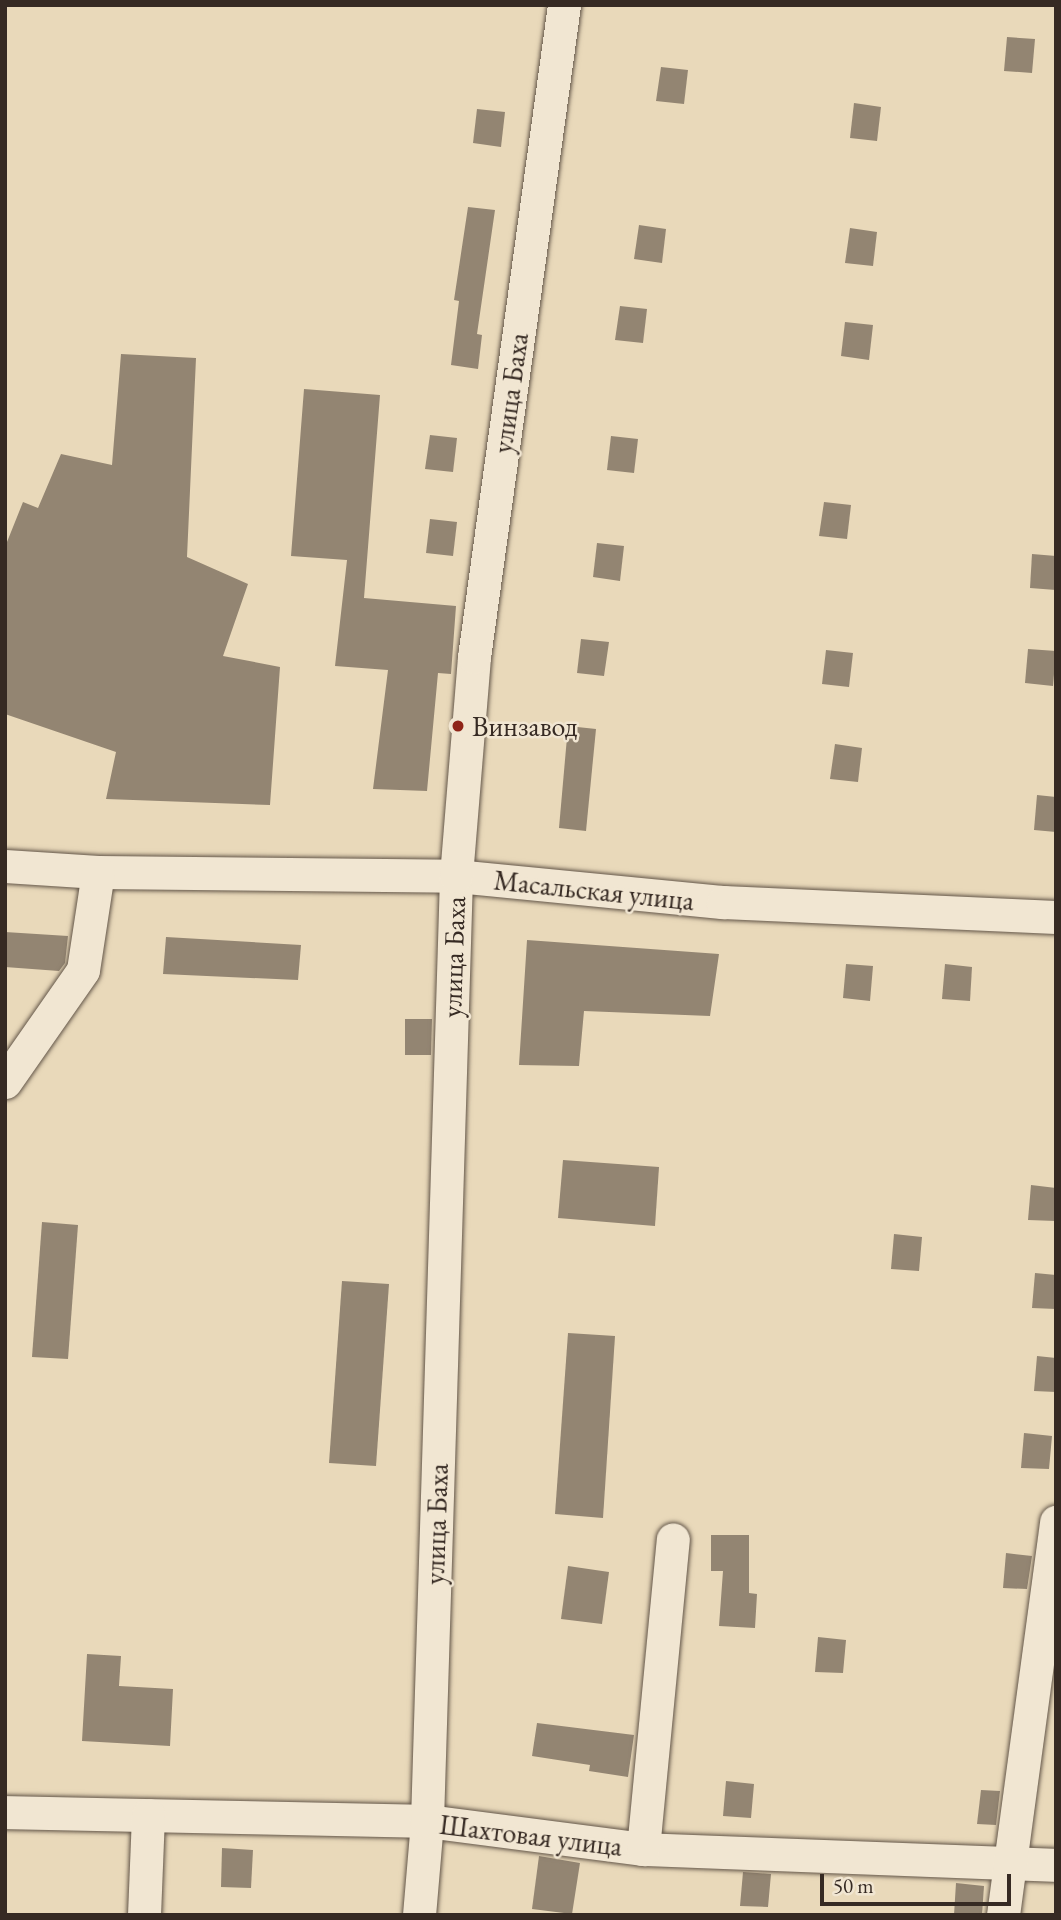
<!DOCTYPE html>
<html>
<head>
<meta charset="utf-8">
<style>
  body { margin:0 }
  #map { position:relative; width:1061px; height:1920px; overflow:hidden; background:#e9d9ba; font-family:"EB Garamond",serif }
  div>[style] { position:absolute }
  .building>* { inset:0; background:#938572 }
  .roads { filter:drop-shadow(0 0 2px #635649) drop-shadow(0 0 2px #635649) }
  .minor>* { height:33px; margin:-16.5px; padding:0 16.5px; transform-origin:16.5px; border-radius:16.5px; background:#f1e6d2 }
  .dots>* { width:19px; height:19px; translate:-50% -50%; box-sizing:border-box; border:4px solid #f1e6d2; border-radius:50% }
  span { translate:-50% -50%; white-space:nowrap; text-align:center; line-height:1.15; -webkit-text-stroke:5px #f1e6d2; paint-order:stroke }
  .street-label { font-size:28px; color:#362a23 }
  .poi-label { font-size:28px; color:#362a23 }
  .left { translate:0 -50%; text-align:left }
  .frame { position:absolute; inset:0; border:7px solid #362a23; pointer-events:none }
  .scale { position:absolute; left:820px; top:1874px; width:191px; height:32px; box-sizing:border-box; border:4px solid #362a23; border-top:0; padding-left:9px; font-size:21px; line-height:24px; white-space:nowrap; color:#362a23; -webkit-text-stroke:5px #f1e6d2; paint-order:stroke }
</style>
</head>
<body>
<div id="map">
  <div class="building">
    <div style="clip-path:polygon(1007px 37px,1035px 39px,1032px 73px,1004px 71px)"></div>
    <div style="clip-path:polygon(661px 67px,688px 70px,684px 104px,656px 101px)"></div>
    <div style="clip-path:polygon(854px 103px,881px 107px,877px 141px,850px 138px)"></div>
    <div style="clip-path:polygon(477px 109px,505px 112px,501px 147px,473px 143px)"></div>
    <div style="clip-path:polygon(468px 207px,495px 210px,477px 334px,482px 335px,478px 369px,451px 365px,459px 301px,454px 300px)"></div>
    <div style="clip-path:polygon(639px 225px,666px 229px,662px 263px,634px 259px)"></div>
    <div style="clip-path:polygon(850px 228px,877px 232px,873px 266px,845px 263px)"></div>
    <div style="clip-path:polygon(620px 306px,647px 309px,643px 343px,615px 340px)"></div>
    <div style="clip-path:polygon(845px 322px,873px 325px,869px 360px,841px 356px)"></div>
    <div style="clip-path:polygon(121px 354px,196px 358px,187px 557px,248px 584px,223px 656px,280px 667px,270px 805px,106px 799px,116px 752px,5px 714px,5px 547px,23px 502px,38px 508px,61px 454px,112px 465px)"></div>
    <div style="clip-path:polygon(304px 389px,380px 395px,364px 598px,456px 606px,451px 674px,438px 673px,427px 791px,373px 789px,388px 670px,335px 666px,347px 560px,291px 556px)"></div>
    <div style="clip-path:polygon(430px 435px,457px 438px,453px 472px,425px 469px)"></div>
    <div style="clip-path:polygon(611px 436px,638px 439px,634px 473px,607px 470px)"></div>
    <div style="clip-path:polygon(824px 502px,851px 505px,847px 539px,819px 536px)"></div>
    <div style="clip-path:polygon(430px 519px,457px 522px,453px 556px,426px 553px)"></div>
    <div style="clip-path:polygon(597px 543px,624px 546px,620px 581px,593px 577px)"></div>
    <div style="clip-path:polygon(1032px 554px,1056px 556px,1056px 590px,1030px 588px)"></div>
    <div style="clip-path:polygon(581px 639px,609px 642px,604px 676px,577px 673px)"></div>
    <div style="clip-path:polygon(1028px 649px,1056px 651px,1053px 686px,1025px 683px)"></div>
    <div style="clip-path:polygon(826px 650px,853px 653px,849px 687px,822px 684px)"></div>
    <div style="clip-path:polygon(568px 726px,596px 729px,586px 831px,559px 828px)"></div>
    <div style="clip-path:polygon(835px 744px,862px 748px,858px 782px,830px 779px)"></div>
    <div style="clip-path:polygon(1037px 795px,1056px 797px,1056px 832px,1034px 830px)"></div>
    <div style="clip-path:polygon(5px 932px,68px 936px,65px 963px,59px 971px,5px 967px)"></div>
    <div style="clip-path:polygon(166px 937px,301px 945px,298px 980px,163px 974px)"></div>
    <div style="clip-path:polygon(527px 940px,719px 954px,710px 1016px,584px 1011px,579px 1066px,519px 1065px)"></div>
    <div style="clip-path:polygon(846px 964px,873px 966px,870px 1001px,843px 998px)"></div>
    <div style="clip-path:polygon(945px 964px,972px 967px,970px 1001px,942px 999px)"></div>
    <div style="clip-path:polygon(405px 1019px,432px 1019px,431px 1055px,405px 1055px)"></div>
    <div style="clip-path:polygon(563px 1160px,659px 1167px,655px 1226px,558px 1218px)"></div>
    <div style="clip-path:polygon(1031px 1185px,1056px 1188px,1056px 1221px,1028px 1220px)"></div>
    <div style="clip-path:polygon(42px 1222px,78px 1225px,68px 1359px,32px 1357px)"></div>
    <div style="clip-path:polygon(894px 1234px,922px 1237px,919px 1271px,891px 1269px)"></div>
    <div style="clip-path:polygon(1035px 1273px,1056px 1275px,1056px 1309px,1032px 1308px)"></div>
    <div style="clip-path:polygon(342px 1281px,389px 1284px,376px 1466px,329px 1463px)"></div>
    <div style="clip-path:polygon(568px 1333px,615px 1336px,603px 1518px,555px 1514px)"></div>
    <div style="clip-path:polygon(1037px 1356px,1056px 1358px,1056px 1392px,1034px 1391px)"></div>
    <div style="clip-path:polygon(1024px 1433px,1052px 1436px,1049px 1469px,1021px 1468px)"></div>
    <div style="clip-path:polygon(711px 1535px,749px 1535px,749px 1593px,757px 1594px,755px 1628px,719px 1626px,723px 1571px,711px 1571px)"></div>
    <div style="clip-path:polygon(1006px 1553px,1032px 1556px,1027px 1589px,1003px 1588px)"></div>
    <div style="clip-path:polygon(568px 1566px,609px 1572px,602px 1624px,561px 1619px)"></div>
    <div style="clip-path:polygon(818px 1637px,846px 1640px,843px 1673px,815px 1672px)"></div>
    <div style="clip-path:polygon(87px 1654px,121px 1656px,119px 1686px,173px 1689px,170px 1746px,82px 1741px)"></div>
    <div style="clip-path:polygon(537px 1723px,634px 1735px,628px 1777px,589px 1771px,590px 1765px,532px 1756px)"></div>
    <div style="clip-path:polygon(726px 1781px,754px 1784px,751px 1818px,723px 1816px)"></div>
    <div style="clip-path:polygon(981px 1790px,1000px 1791px,996px 1825px,977px 1824px)"></div>
    <div style="clip-path:polygon(222px 1848px,253px 1850px,251px 1888px,221px 1887px)"></div>
    <div style="clip-path:polygon(539px 1856px,580px 1863px,572px 1914px,532px 1909px)"></div>
    <div style="clip-path:polygon(743px 1872px,771px 1874px,768px 1907px,740px 1906px)"></div>
    <div style="clip-path:polygon(956px 1883px,984px 1886px,982px 1915px,954px 1915px)"></div>
  </div>
  <div class="roads">
    <div class="minor">
      <div style="left:5px;top:866px;width:93px;rotate:3.7deg"></div>
      <div style="left:98px;top:872px;width:358px;rotate:0.6deg"></div>
      <div style="left:456px;top:876px;width:268px;rotate:5.6deg"></div>
      <div style="left:723px;top:902px;width:333px;rotate:2.6deg"></div>
      <div style="left:5px;top:1082px;width:136px;rotate:-55.1deg"></div>
      <div style="left:83px;top:970px;width:99px;rotate:-81.3deg"></div>
      <div style="left:5px;top:1812px;width:422px;rotate:1.2deg"></div>
      <div style="left:427px;top:1821px;width:218px;rotate:7.4deg"></div>
      <div style="left:643px;top:1849px;width:413px;rotate:2.2deg"></div>
      <div style="left:643px;top:1849px;width:311px;rotate:-84.5deg"></div>
      <div style="left:144px;top:1915px;width:100px;rotate:-87.7deg"></div>
      <div style="left:419px;top:1915px;width:94px;rotate:-85.1deg"></div>
      <div style="left:427px;top:1821px;width:945px;rotate:-88.24deg"></div>
      <div style="left:456px;top:876px;width:220px;rotate:-85.3deg"></div>
      <div style="left:474px;top:657px;width:658px;rotate:-82.14deg"></div>
      <div style="left:1003px;top:1915px;width:397px;rotate:-82.3deg"></div>
    </div>
  </div>
  <div class="dots">
    <div style="left:458px;top:726px;background:#8f2418"></div>
  </div>
  <div class="street-label">
    <span style="left:510px;top:393px;rotate:-82deg">улица Баха</span>
    <span style="left:594px;top:890px;rotate:6deg">Масальская улица</span>
    <span style="left:453px;top:957px;rotate:-88deg">улица Баха</span>
    <span style="left:436px;top:1524px;rotate:-88deg">улица Баха</span>
    <span style="left:531px;top:1835px;rotate:7deg">Шахтовая улица</span>
  </div>
  <div class="poi-label">
    <span class="left" style="left:472px;top:726px">Винзавод</span>
  </div>
  <div class="frame"></div>
  <div class="scale">50 m</div>
</div>
</body>
</html>
